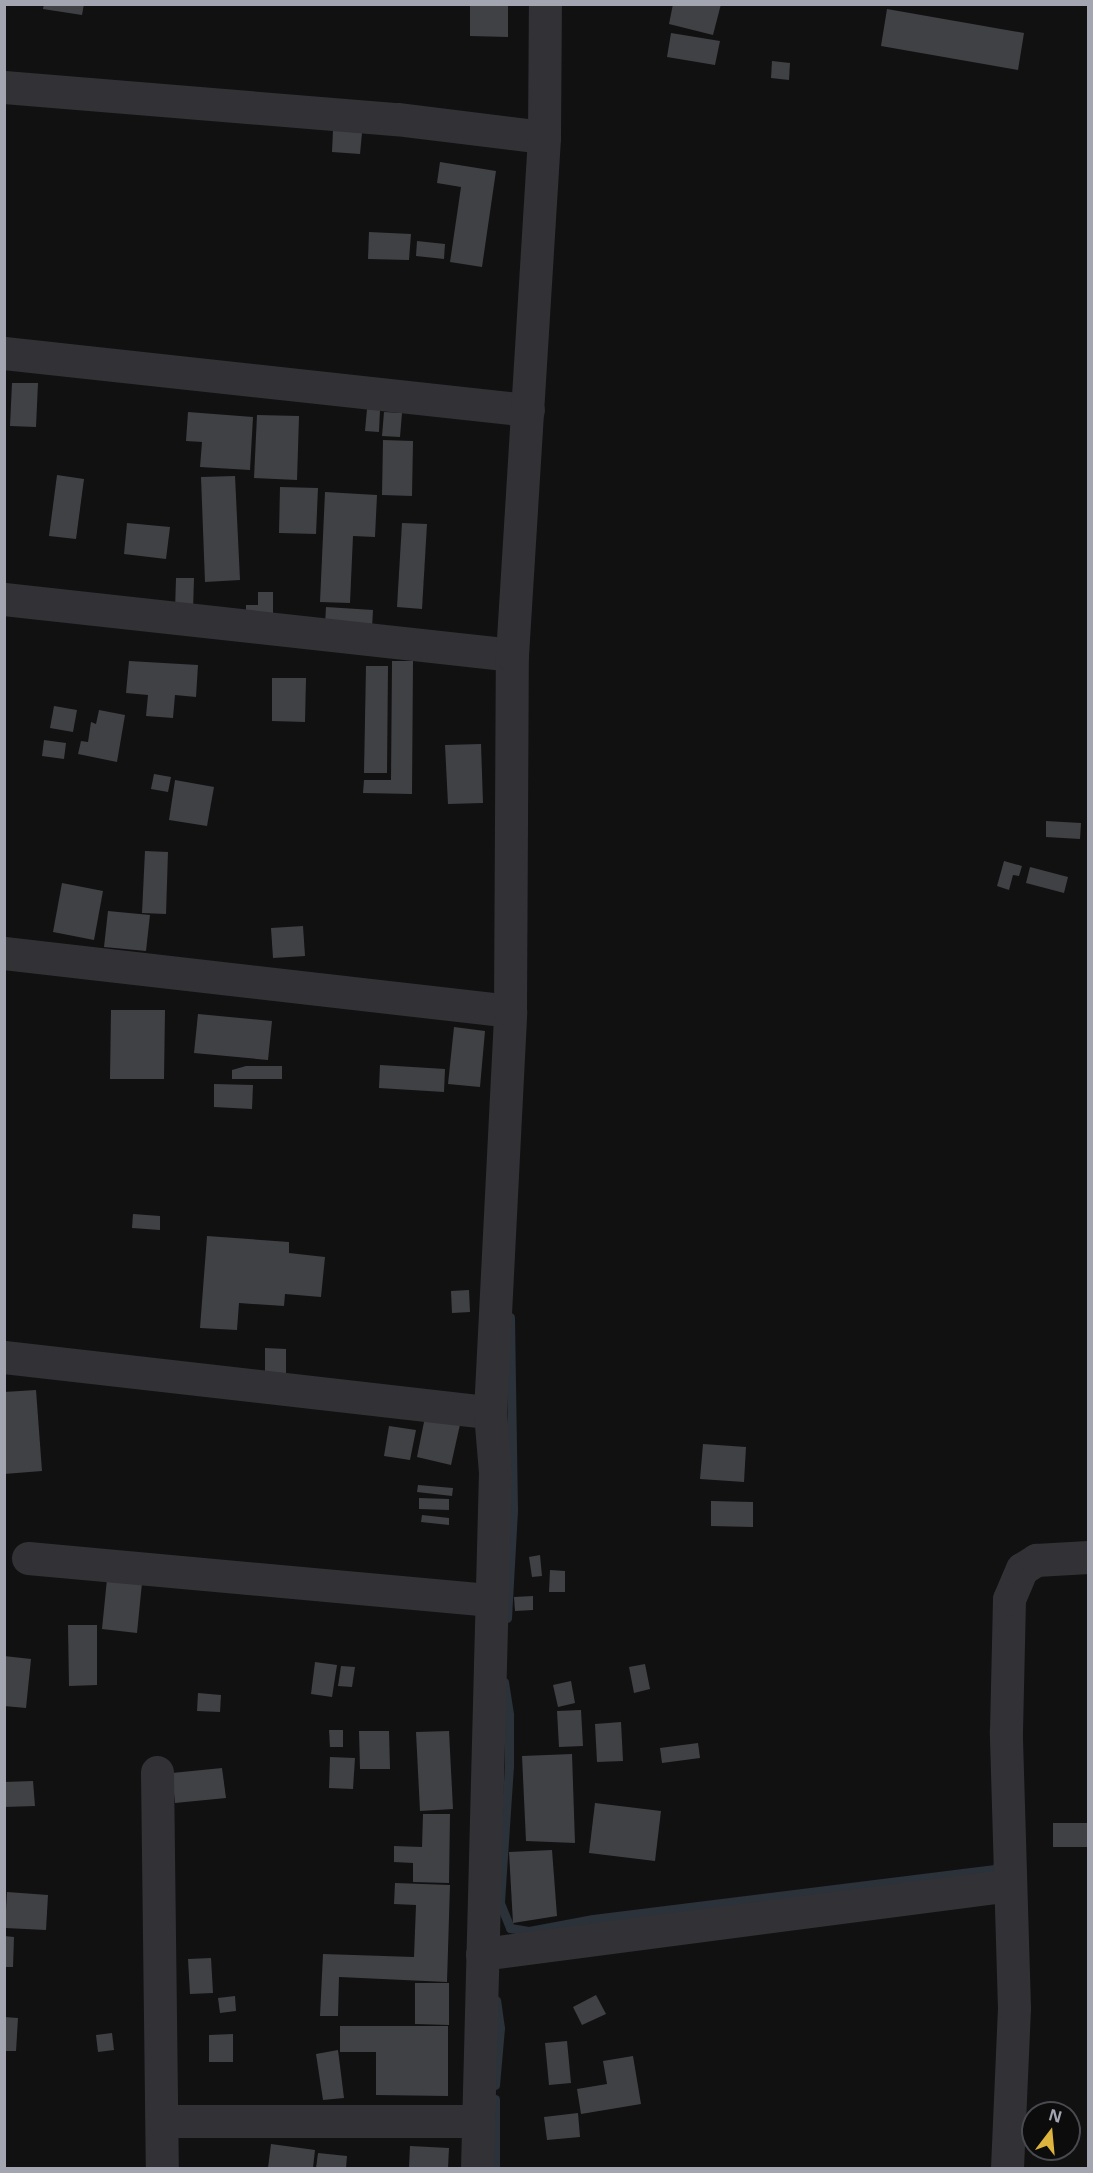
<!DOCTYPE html>
<html>
<head>
<meta charset="utf-8">
<style>
  body { margin:0 }
  #map { position:relative; width:1093px; height:2173px; overflow:hidden; background:#111112; font-family:"Open Sans",sans-serif }
  div>[style] { position:absolute }
  .stream>* { height:9px; margin:-4.5px; padding:0 4.5px; transform-origin:4.5px; border-radius:4.5px; background:#2b3239 }
  .building>* { inset:0; background:#404145 }
  .street>* { height:33px; margin:-16.5px; padding:0 16.5px; transform-origin:16.5px; border-radius:16.5px; background:#323236 }
  span { translate:-50% -50%; white-space:nowrap; text-align:center; line-height:1.15; -webkit-text-stroke:6px #0c0c0d; paint-order:stroke }
  .frame { position:absolute; inset:0; border:6px solid #a3a6b1; pointer-events:none }
  .north { position:absolute; left:1021px; top:2101px; width:60px; height:60px; box-sizing:border-box; background:#0c0c0d; border:2px solid #484a4f; border-radius:50%; rotate:16deg; font-size:16px; font-weight:700; line-height:24px; text-align:center; color:#a3a6b1 }
  .north::after { content:''; display:block; margin:auto; width:21px; height:27px; background:#ddb43d; clip-path:polygon(50% 0,100% 100%,50% 72%,0 100%) }
</style>
</head>
<body>
<div id="map">
  <div class="stream">
    <div style="left:507px;top:1618px;width:109px;rotate:-86.8deg"></div>
    <div style="left:513px;top:1509px;width:192px;rotate:-90.9deg"></div>
    <div style="left:504px;top:1682px;width:33px;rotate:81deg"></div>
    <div style="left:509px;top:1715px;width:51px;rotate:90deg"></div>
    <div style="left:509px;top:1766px;width:137px;rotate:93.8deg"></div>
    <div style="left:500px;top:1903px;width:27px;rotate:68deg"></div>
    <div style="left:510px;top:1928px;width:19px;rotate:9deg"></div>
    <div style="left:529px;top:1931px;width:65px;rotate:-10.6deg"></div>
    <div style="left:593px;top:1919px;width:407px;rotate:-7.1deg"></div>
    <div style="left:997px;top:1869px;width:7px;rotate:-82deg"></div>
    <div style="left:495px;top:2085px;width:57px;rotate:-85deg"></div>
    <div style="left:500px;top:2028px;width:28px;rotate:-98deg"></div>
    <div style="left:495px;top:2099px;width:69px;rotate:90deg"></div>
  </div>
  <div class="building">
    <div style="clip-path:polygon(44px 4px,84px 4px,82px 15px,43px 9px)"></div>
    <div style="clip-path:polygon(470px 4px,508px 4px,508px 37px,470px 36px)"></div>
    <div style="clip-path:polygon(673px 4px,721px 4px,713px 35px,669px 24px)"></div>
    <div style="clip-path:polygon(887px 9px,1024px 33px,1018px 70px,881px 46px)"></div>
    <div style="clip-path:polygon(671px 33px,720px 41px,715px 65px,667px 57px)"></div>
    <div style="clip-path:polygon(772px 61px,790px 63px,789px 80px,771px 78px)"></div>
    <div style="clip-path:polygon(333px 130px,362px 133px,360px 154px,332px 152px)"></div>
    <div style="clip-path:polygon(440px 162px,496px 171px,482px 267px,450px 262px,461px 187px,437px 183px)"></div>
    <div style="clip-path:polygon(369px 232px,411px 234px,409px 260px,368px 259px)"></div>
    <div style="clip-path:polygon(417px 241px,445px 244px,444px 259px,416px 256px)"></div>
    <div style="clip-path:polygon(12px 383px,38px 383px,36px 427px,10px 426px)"></div>
    <div style="clip-path:polygon(367px 409px,380px 410px,379px 432px,365px 431px)"></div>
    <div style="clip-path:polygon(188px 412px,253px 417px,250px 470px,200px 467px,202px 442px,186px 441px)"></div>
    <div style="clip-path:polygon(384px 412px,402px 413px,400px 437px,382px 436px)"></div>
    <div style="clip-path:polygon(257px 415px,299px 416px,297px 480px,254px 478px)"></div>
    <div style="clip-path:polygon(383px 440px,413px 441px,412px 496px,382px 495px)"></div>
    <div style="clip-path:polygon(57px 475px,84px 479px,76px 539px,49px 536px)"></div>
    <div style="clip-path:polygon(235px 476px,240px 580px,205px 582px,201px 477px)"></div>
    <div style="clip-path:polygon(280px 487px,318px 488px,316px 534px,279px 533px)"></div>
    <div style="clip-path:polygon(325px 492px,377px 495px,375px 537px,353px 536px,350px 603px,320px 602px)"></div>
    <div style="clip-path:polygon(127px 523px,170px 527px,166px 559px,124px 554px)"></div>
    <div style="clip-path:polygon(402px 523px,427px 524px,422px 609px,397px 607px)"></div>
    <div style="clip-path:polygon(176px 578px,194px 578px,193px 611px,175px 610px)"></div>
    <div style="clip-path:polygon(258px 592px,273px 592px,273px 617px,246px 617px,246px 605px,258px 605px)"></div>
    <div style="clip-path:polygon(326px 607px,373px 610px,372px 628px,325px 625px)"></div>
    <div style="clip-path:polygon(129px 661px,198px 665px,196px 697px,175px 695px,173px 718px,146px 716px,148px 695px,126px 693px)"></div>
    <div style="clip-path:polygon(392px 661px,413px 661px,412px 794px,363px 793px,364px 780px,391px 780px)"></div>
    <div style="clip-path:polygon(366px 666px,388px 666px,387px 773px,364px 773px)"></div>
    <div style="clip-path:polygon(272px 678px,306px 678px,305px 722px,272px 721px)"></div>
    <div style="clip-path:polygon(54px 706px,77px 710px,73px 732px,50px 728px)"></div>
    <div style="clip-path:polygon(99px 710px,125px 715px,117px 762px,78px 754px,81px 741px,88px 742px,91px 722px,96px 724px)"></div>
    <div style="clip-path:polygon(44px 740px,66px 743px,64px 759px,42px 756px)"></div>
    <div style="clip-path:polygon(481px 744px,483px 803px,448px 804px,445px 745px)"></div>
    <div style="clip-path:polygon(154px 774px,171px 777px,168px 792px,151px 789px)"></div>
    <div style="clip-path:polygon(175px 780px,214px 787px,207px 826px,169px 820px)"></div>
    <div style="clip-path:polygon(1046px 821px,1081px 823px,1080px 839px,1046px 837px)"></div>
    <div style="clip-path:polygon(145px 851px,168px 852px,166px 914px,142px 913px)"></div>
    <div style="clip-path:polygon(1004px 861px,1022px 866px,1019px 876px,1013px 875px,1009px 890px,997px 886px)"></div>
    <div style="clip-path:polygon(1030px 867px,1068px 877px,1064px 893px,1026px 883px)"></div>
    <div style="clip-path:polygon(62px 883px,103px 891px,94px 940px,53px 932px)"></div>
    <div style="clip-path:polygon(108px 911px,150px 915px,146px 951px,104px 947px)"></div>
    <div style="clip-path:polygon(303px 926px,305px 956px,273px 958px,271px 928px)"></div>
    <div style="clip-path:polygon(111px 1010px,165px 1010px,164px 1079px,110px 1079px)"></div>
    <div style="clip-path:polygon(198px 1014px,272px 1021px,268px 1060px,194px 1053px)"></div>
    <div style="clip-path:polygon(454px 1027px,485px 1031px,480px 1087px,448px 1084px)"></div>
    <div style="clip-path:polygon(380px 1065px,445px 1069px,444px 1092px,379px 1088px)"></div>
    <div style="clip-path:polygon(246px 1066px,282px 1066px,282px 1079px,232px 1079px,232px 1070px)"></div>
    <div style="clip-path:polygon(214px 1084px,253px 1085px,252px 1109px,214px 1107px)"></div>
    <div style="clip-path:polygon(133px 1214px,160px 1216px,160px 1230px,132px 1228px)"></div>
    <div style="clip-path:polygon(207px 1236px,289px 1242px,289px 1253px,325px 1257px,321px 1297px,285px 1294px,284px 1306px,239px 1303px,237px 1330px,200px 1328px)"></div>
    <div style="clip-path:polygon(469px 1290px,470px 1312px,452px 1313px,451px 1291px)"></div>
    <div style="clip-path:polygon(265px 1348px,286px 1349px,286px 1374px,265px 1374px)"></div>
    <div style="clip-path:polygon(36px 1390px,42px 1471px,4px 1474px,4px 1392px)"></div>
    <div style="clip-path:polygon(426px 1412px,461px 1420px,451px 1465px,417px 1457px)"></div>
    <div style="clip-path:polygon(389px 1426px,416px 1430px,410px 1460px,384px 1456px)"></div>
    <div style="clip-path:polygon(703px 1444px,746px 1447px,744px 1482px,700px 1479px)"></div>
    <div style="clip-path:polygon(418px 1485px,453px 1488px,452px 1496px,417px 1492px)"></div>
    <div style="clip-path:polygon(419px 1498px,449px 1499px,449px 1510px,419px 1509px)"></div>
    <div style="clip-path:polygon(711px 1501px,753px 1502px,753px 1527px,711px 1526px)"></div>
    <div style="clip-path:polygon(422px 1515px,449px 1518px,449px 1525px,421px 1522px)"></div>
    <div style="clip-path:polygon(540px 1555px,542px 1576px,532px 1577px,529px 1557px)"></div>
    <div style="clip-path:polygon(550px 1570px,565px 1571px,565px 1592px,549px 1592px)"></div>
    <div style="clip-path:polygon(107px 1579px,142px 1583px,137px 1633px,102px 1629px)"></div>
    <div style="clip-path:polygon(533px 1596px,533px 1610px,515px 1611px,514px 1597px)"></div>
    <div style="clip-path:polygon(68px 1625px,97px 1625px,97px 1685px,69px 1686px)"></div>
    <div style="clip-path:polygon(4px 1656px,31px 1659px,26px 1708px,4px 1706px)"></div>
    <div style="clip-path:polygon(315px 1662px,337px 1665px,332px 1697px,311px 1694px)"></div>
    <div style="clip-path:polygon(645px 1664px,650px 1689px,634px 1693px,629px 1667px)"></div>
    <div style="clip-path:polygon(341px 1666px,355px 1667px,352px 1687px,338px 1686px)"></div>
    <div style="clip-path:polygon(571px 1681px,575px 1703px,558px 1707px,553px 1685px)"></div>
    <div style="clip-path:polygon(198px 1693px,221px 1695px,220px 1712px,197px 1711px)"></div>
    <div style="clip-path:polygon(581px 1710px,583px 1746px,559px 1747px,557px 1711px)"></div>
    <div style="clip-path:polygon(621px 1722px,623px 1761px,597px 1762px,595px 1724px)"></div>
    <div style="clip-path:polygon(329px 1730px,343px 1730px,343px 1747px,330px 1747px)"></div>
    <div style="clip-path:polygon(359px 1731px,389px 1731px,390px 1769px,360px 1769px)"></div>
    <div style="clip-path:polygon(449px 1731px,453px 1809px,420px 1811px,416px 1732px)"></div>
    <div style="clip-path:polygon(698px 1743px,700px 1758px,662px 1763px,660px 1748px)"></div>
    <div style="clip-path:polygon(572px 1754px,575px 1843px,526px 1841px,522px 1756px)"></div>
    <div style="clip-path:polygon(330px 1757px,355px 1758px,353px 1789px,329px 1788px)"></div>
    <div style="clip-path:polygon(222px 1768px,226px 1798px,175px 1803px,172px 1773px)"></div>
    <div style="clip-path:polygon(33px 1781px,35px 1806px,4px 1807px,4px 1782px)"></div>
    <div style="clip-path:polygon(595px 1803px,661px 1811px,655px 1861px,589px 1853px)"></div>
    <div style="clip-path:polygon(423px 1814px,450px 1814px,449px 1883px,413px 1882px,413px 1863px,394px 1862px,394px 1846px,422px 1847px)"></div>
    <div style="clip-path:polygon(1053px 1823px,1088px 1823px,1088px 1847px,1053px 1847px)"></div>
    <div style="clip-path:polygon(552px 1850px,557px 1916px,513px 1923px,509px 1852px)"></div>
    <div style="clip-path:polygon(395px 1883px,450px 1885px,447px 1982px,339px 1977px,338px 2016px,320px 2016px,323px 1954px,414px 1957px,416px 1905px,394px 1904px)"></div>
    <div style="clip-path:polygon(7px 1892px,48px 1895px,46px 1930px,5px 1928px)"></div>
    <div style="clip-path:polygon(4px 1936px,14px 1937px,13px 1967px,4px 1967px)"></div>
    <div style="clip-path:polygon(211px 1958px,213px 1993px,190px 1994px,188px 1959px)"></div>
    <div style="clip-path:polygon(415px 1983px,449px 1983px,449px 2025px,415px 2024px)"></div>
    <div style="clip-path:polygon(596px 1995px,606px 2014px,582px 2025px,573px 2007px)"></div>
    <div style="clip-path:polygon(235px 1996px,236px 2011px,220px 2013px,218px 1998px)"></div>
    <div style="clip-path:polygon(4px 2017px,18px 2018px,16px 2051px,4px 2051px)"></div>
    <div style="clip-path:polygon(340px 2026px,448px 2026px,448px 2096px,376px 2095px,376px 2052px,340px 2052px)"></div>
    <div style="clip-path:polygon(112px 2033px,114px 2050px,98px 2052px,96px 2035px)"></div>
    <div style="clip-path:polygon(233px 2034px,233px 2062px,209px 2062px,209px 2035px)"></div>
    <div style="clip-path:polygon(567px 2041px,571px 2083px,549px 2085px,545px 2043px)"></div>
    <div style="clip-path:polygon(338px 2050px,344px 2098px,323px 2100px,316px 2054px)"></div>
    <div style="clip-path:polygon(633px 2056px,641px 2104px,581px 2114px,577px 2089px,607px 2084px,603px 2061px)"></div>
    <div style="clip-path:polygon(578px 2113px,580px 2137px,547px 2140px,544px 2117px)"></div>
    <div style="clip-path:polygon(271px 2144px,315px 2150px,313px 2168px,268px 2168px)"></div>
    <div style="clip-path:polygon(410px 2146px,449px 2148px,448px 2168px,409px 2168px)"></div>
    <div style="clip-path:polygon(318px 2153px,347px 2156px,346px 2168px,316px 2168px)"></div>
  </div>
  <div class="street">
    <div style="left:4px;top:87px;width:394px;rotate:4.7deg"></div>
    <div style="left:397px;top:119px;width:148px;rotate:7deg"></div>
    <div style="left:4px;top:353px;width:527px;rotate:6.21deg"></div>
    <div style="left:4px;top:599px;width:511px;rotate:6.29deg"></div>
    <div style="left:4px;top:953px;width:509px;rotate:6.54deg"></div>
    <div style="left:4px;top:1357px;width:489px;rotate:6.5deg"></div>
    <div style="left:28px;top:1558px;width:465px;rotate:5.2deg"></div>
    <div style="left:157px;top:1772px;width:396px;rotate:89.3deg"></div>
    <div style="left:482px;top:1954px;width:532px;rotate:-7.45deg"></div>
    <div style="left:164px;top:2121px;width:312px"></div>
    <div style="left:477px;top:2168px;width:696px;rotate:-88.52deg"></div>
    <div style="left:495px;top:1472px;width:60px;rotate:-94.8deg"></div>
    <div style="left:490px;top:1412px;width:401px;rotate:-87.1deg"></div>
    <div style="left:510px;top:1011px;width:356px;rotate:-89.7deg"></div>
    <div style="left:512px;top:655px;width:519px;rotate:-86.46deg"></div>
    <div style="left:544px;top:137px;width:133px;rotate:-89.6deg"></div>
    <div style="left:1007px;top:2168px;width:160px;rotate:-87.5deg"></div>
    <div style="left:1014px;top:2008px;width:277px;rotate:-91.7deg"></div>
    <div style="left:1006px;top:1731px;width:132px;rotate:-88.7deg"></div>
    <div style="left:1009px;top:1599px;width:33px;rotate:-67deg"></div>
    <div style="left:1022px;top:1569px;width:17px;rotate:-33deg"></div>
    <div style="left:1036px;top:1560px;width:52px;rotate:-3.3deg"></div>
  </div>
  <div class="frame"></div>
  <div class="north">N</div>
</div>
</body>
</html>
